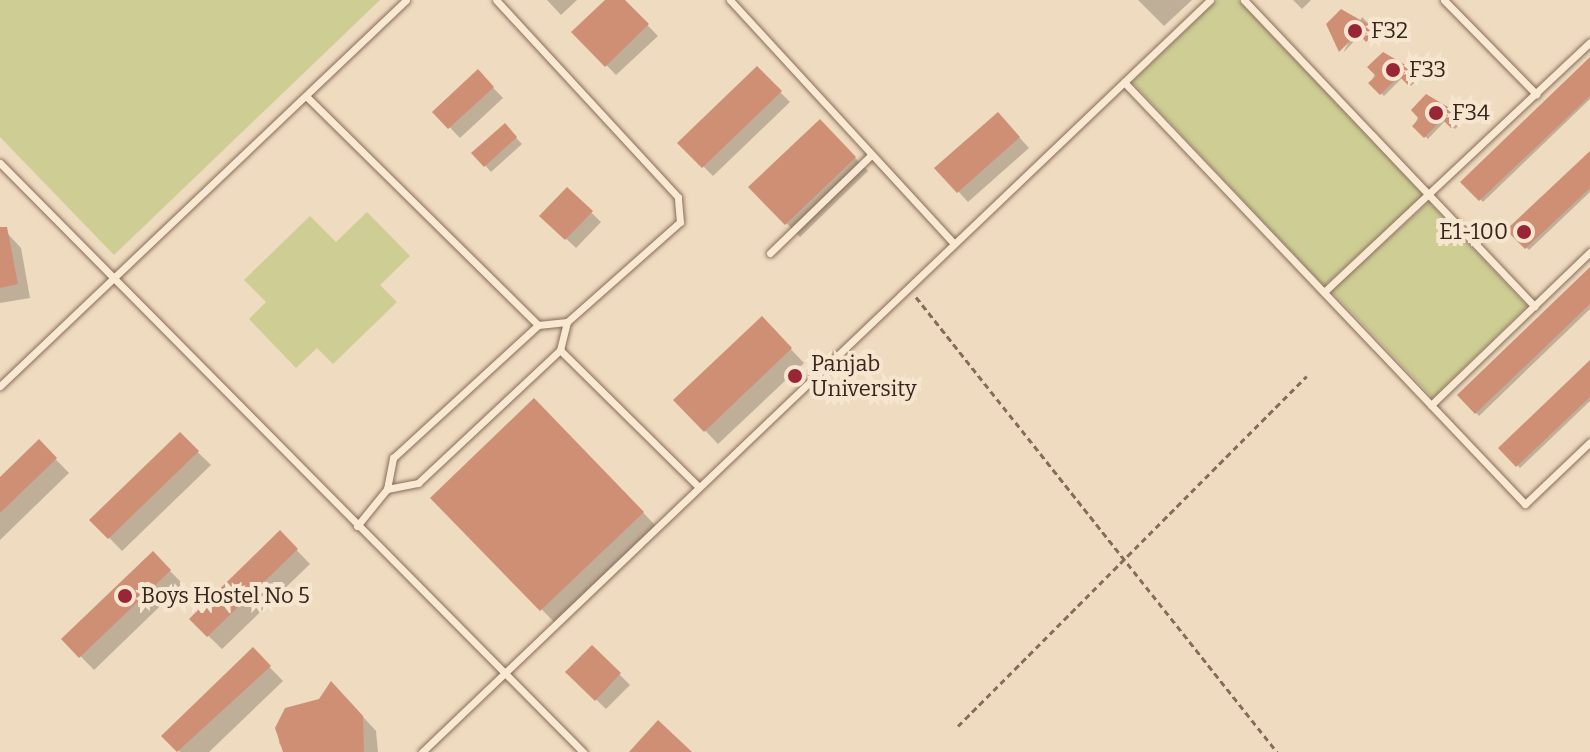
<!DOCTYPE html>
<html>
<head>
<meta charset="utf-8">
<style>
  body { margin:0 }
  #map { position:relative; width:1590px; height:752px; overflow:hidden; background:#efdbc0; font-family:Bitter,serif }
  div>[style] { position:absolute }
  .green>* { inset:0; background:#cdcd94 }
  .shadow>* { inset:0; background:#0003 }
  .building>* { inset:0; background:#ce8f75 }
  .path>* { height:3px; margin-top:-1.5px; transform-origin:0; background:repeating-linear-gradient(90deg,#886c58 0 6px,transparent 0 10px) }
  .roads { filter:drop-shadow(0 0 2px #886c58) drop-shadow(0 0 2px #886c58) }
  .lane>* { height:7px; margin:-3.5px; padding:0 3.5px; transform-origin:3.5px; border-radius:3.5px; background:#f9e9d3 }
  .dots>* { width:22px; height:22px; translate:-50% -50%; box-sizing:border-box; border:4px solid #f6e6d0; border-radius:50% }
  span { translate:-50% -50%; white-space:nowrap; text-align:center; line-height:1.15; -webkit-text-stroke:8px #f6e6d0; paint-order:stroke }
  .poi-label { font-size:22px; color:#38261c }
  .left { translate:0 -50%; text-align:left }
  .right { translate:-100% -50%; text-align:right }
</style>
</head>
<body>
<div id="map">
  <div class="green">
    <div style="clip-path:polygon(0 0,380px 0,114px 255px,0 137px)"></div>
    <div style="clip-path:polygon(1217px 0,1238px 0,1423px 195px,1324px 286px,1132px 82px)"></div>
    <div style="clip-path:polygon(1429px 202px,1527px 306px,1433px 398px,1331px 291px)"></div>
    <div style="clip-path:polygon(367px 212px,410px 256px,380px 285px,397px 302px,333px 364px,317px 348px,296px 368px,249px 319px,266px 302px,244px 280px,310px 216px,336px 242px)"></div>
  </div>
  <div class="shadow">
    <div style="clip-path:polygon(547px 0,577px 0,561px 15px)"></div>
    <div style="clip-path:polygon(607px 0,623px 0,658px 36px,616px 75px,574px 32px)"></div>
    <div style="clip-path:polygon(1138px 0,1192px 0,1164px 26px)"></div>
    <div style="clip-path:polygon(1293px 0,1311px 0,1302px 9px)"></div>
    <div style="clip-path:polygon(1362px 17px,1379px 34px,1370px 43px,1361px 34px,1343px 53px)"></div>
    <div style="clip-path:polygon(1383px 54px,1418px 75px,1420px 77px,1411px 86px,1403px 77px,1384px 96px,1371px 83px)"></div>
    <div style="clip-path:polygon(1590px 60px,1590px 99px,1483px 202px,1463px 182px)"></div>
    <div style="clip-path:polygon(757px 69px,790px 102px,713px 176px,680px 143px)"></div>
    <div style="clip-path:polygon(478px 72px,503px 98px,460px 138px,435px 112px)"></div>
    <div style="clip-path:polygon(1427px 97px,1461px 118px,1464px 120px,1455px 129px,1446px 120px,1428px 139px,1414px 126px)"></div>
    <div style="clip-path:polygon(820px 122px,868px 171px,800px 237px,751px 187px)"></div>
    <div style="clip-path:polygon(1008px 125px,1029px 148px,968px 202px,937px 168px)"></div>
    <div style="clip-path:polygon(505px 126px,522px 144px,491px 172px,474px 153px)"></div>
    <div style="clip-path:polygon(1590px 153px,1590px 192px,1529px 250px,1509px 230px)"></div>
    <div style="clip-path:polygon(568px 190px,601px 222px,576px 248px,542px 216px)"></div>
    <div style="clip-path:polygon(8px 234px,21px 248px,30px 298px,0 303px,0 235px)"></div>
    <div style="clip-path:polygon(1590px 270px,1590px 309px,1479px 416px,1460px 395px)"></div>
    <div style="clip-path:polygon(762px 319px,804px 363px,718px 444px,676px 400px)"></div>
    <div style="clip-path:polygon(1590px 362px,1590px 401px,1520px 468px,1501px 448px)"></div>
    <div style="clip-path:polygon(534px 400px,656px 526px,555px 623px,433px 498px)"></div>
    <div style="clip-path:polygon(180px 435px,211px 465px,122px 551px,92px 520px)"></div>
    <div style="clip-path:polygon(39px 442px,69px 473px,0 540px,0 480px)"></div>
    <div style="clip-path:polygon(280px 533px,310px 564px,222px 649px,191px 619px)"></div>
    <div style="clip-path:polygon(153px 554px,183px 584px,94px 670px,64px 639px)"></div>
    <div style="clip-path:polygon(592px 647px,630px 685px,606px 709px,568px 672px)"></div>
    <div style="clip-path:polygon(253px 650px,283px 681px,209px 752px,180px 752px,164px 736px)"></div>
    <div style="clip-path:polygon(345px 697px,376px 731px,378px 752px,286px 752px,279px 743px,287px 709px)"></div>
  </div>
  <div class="building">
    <div style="clip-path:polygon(605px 0,625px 0,649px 24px,605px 67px,571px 32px)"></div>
    <div style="clip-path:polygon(1341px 9px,1378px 30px,1366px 42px,1358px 33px,1339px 52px,1326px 24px)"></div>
    <div style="clip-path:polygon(1383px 52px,1419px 73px,1408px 85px,1399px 76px,1380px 95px,1368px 83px,1376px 76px,1367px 67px)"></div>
    <div style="clip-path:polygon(1590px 57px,1590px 96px,1479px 201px,1460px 182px)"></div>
    <div style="clip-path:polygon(757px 66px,782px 91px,702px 168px,677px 143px)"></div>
    <div style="clip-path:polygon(478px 69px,494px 87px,448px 129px,432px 112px)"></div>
    <div style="clip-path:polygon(1426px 94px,1463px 116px,1451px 128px,1442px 119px,1424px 138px,1412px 126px,1419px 119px,1411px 110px)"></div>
    <div style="clip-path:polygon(998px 112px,1020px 137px,957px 193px,934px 168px)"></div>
    <div style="clip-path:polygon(820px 119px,856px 157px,785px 225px,748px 187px)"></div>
    <div style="clip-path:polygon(505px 123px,517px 137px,484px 167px,471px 153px)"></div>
    <div style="clip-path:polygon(1590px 151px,1590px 188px,1525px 249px,1506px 230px)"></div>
    <div style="clip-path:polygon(567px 187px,593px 211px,565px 240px,539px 216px)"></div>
    <div style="clip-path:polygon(0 227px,7px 227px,18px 284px,0 288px)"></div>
    <div style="clip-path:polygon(1590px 267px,1590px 304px,1475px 414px,1457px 395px)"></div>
    <div style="clip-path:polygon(762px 316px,792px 348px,704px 432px,673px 400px)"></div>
    <div style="clip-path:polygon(1590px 360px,1590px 397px,1516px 467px,1498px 448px)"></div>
    <div style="clip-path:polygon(534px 398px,644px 512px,540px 611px,430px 498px)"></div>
    <div style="clip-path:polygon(180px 432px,199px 451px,108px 539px,89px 520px)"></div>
    <div style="clip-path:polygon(39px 439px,57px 458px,0 513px,0 477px)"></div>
    <div style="clip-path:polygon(280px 530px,298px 549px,207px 637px,189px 619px)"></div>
    <div style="clip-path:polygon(153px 551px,171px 570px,79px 658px,61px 639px)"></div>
    <div style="clip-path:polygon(592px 645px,621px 673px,595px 701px,565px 672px)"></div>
    <div style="clip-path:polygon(253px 647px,271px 666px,177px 752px,161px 736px)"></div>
    <div style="clip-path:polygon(331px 681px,363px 716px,364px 752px,283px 752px,275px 728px,285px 708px,319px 699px)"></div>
    <div style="clip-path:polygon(658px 720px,692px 752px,629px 752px)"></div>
  </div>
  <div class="path">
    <div style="left:916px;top:297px;width:581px;rotate:51.57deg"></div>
    <div style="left:958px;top:726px;width:494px;rotate:-45.1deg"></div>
  </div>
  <div class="roads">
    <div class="lane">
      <div style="left:730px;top:0;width:331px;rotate:47.4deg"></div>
      <div style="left:1244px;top:0;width:422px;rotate:46.5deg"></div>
      <div style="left:1444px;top:0;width:132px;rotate:45.6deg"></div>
      <div style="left:1124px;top:82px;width:582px;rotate:46.46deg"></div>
      <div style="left:1525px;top:504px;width:90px;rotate:-43.6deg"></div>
      <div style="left:306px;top:96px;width:326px;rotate:44.6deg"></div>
      <div style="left:0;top:163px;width:829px;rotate:45.29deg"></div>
      <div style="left:770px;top:253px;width:139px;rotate:-44.1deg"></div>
      <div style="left:1324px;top:292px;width:365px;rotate:-43.2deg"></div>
      <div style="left:560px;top:350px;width:195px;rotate:44.6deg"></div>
      <div style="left:0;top:386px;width:560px;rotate:-43.55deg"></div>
      <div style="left:1431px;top:405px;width:221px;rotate:-43.9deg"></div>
      <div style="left:387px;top:489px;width:32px;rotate:-11deg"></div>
      <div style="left:418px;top:483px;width:195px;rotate:-43.1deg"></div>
      <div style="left:560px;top:350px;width:29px;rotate:-76deg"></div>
      <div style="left:567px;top:322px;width:151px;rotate:-41.5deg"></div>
      <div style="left:680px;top:222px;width:25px;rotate:-95deg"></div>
      <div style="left:678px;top:197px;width:268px;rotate:-132.7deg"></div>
      <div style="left:357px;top:526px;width:48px;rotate:-51deg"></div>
      <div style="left:387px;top:489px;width:32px;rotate:-79deg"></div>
      <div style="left:393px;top:458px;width:197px;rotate:-42.5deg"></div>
      <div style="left:538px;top:325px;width:29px;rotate:-6deg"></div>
      <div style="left:422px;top:752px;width:1089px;rotate:-43.66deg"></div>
    </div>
  </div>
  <div class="dots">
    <div style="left:1355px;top:31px;background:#992635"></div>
    <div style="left:1393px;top:70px;background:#992635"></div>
    <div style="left:1436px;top:113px;background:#992635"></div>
    <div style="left:1524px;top:232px;background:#992635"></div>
    <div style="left:795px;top:376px;background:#992635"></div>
    <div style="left:125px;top:596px;background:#992635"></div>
  </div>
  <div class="poi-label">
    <span class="left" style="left:1371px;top:31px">F32</span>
    <span class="left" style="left:1409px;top:70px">F33</span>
    <span class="left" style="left:1452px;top:113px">F34</span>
    <span class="right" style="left:1508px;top:232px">E1-100</span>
    <span class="left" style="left:811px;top:376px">Panjab<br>University</span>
    <span class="left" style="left:141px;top:596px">Boys Hostel No 5</span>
  </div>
</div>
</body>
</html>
